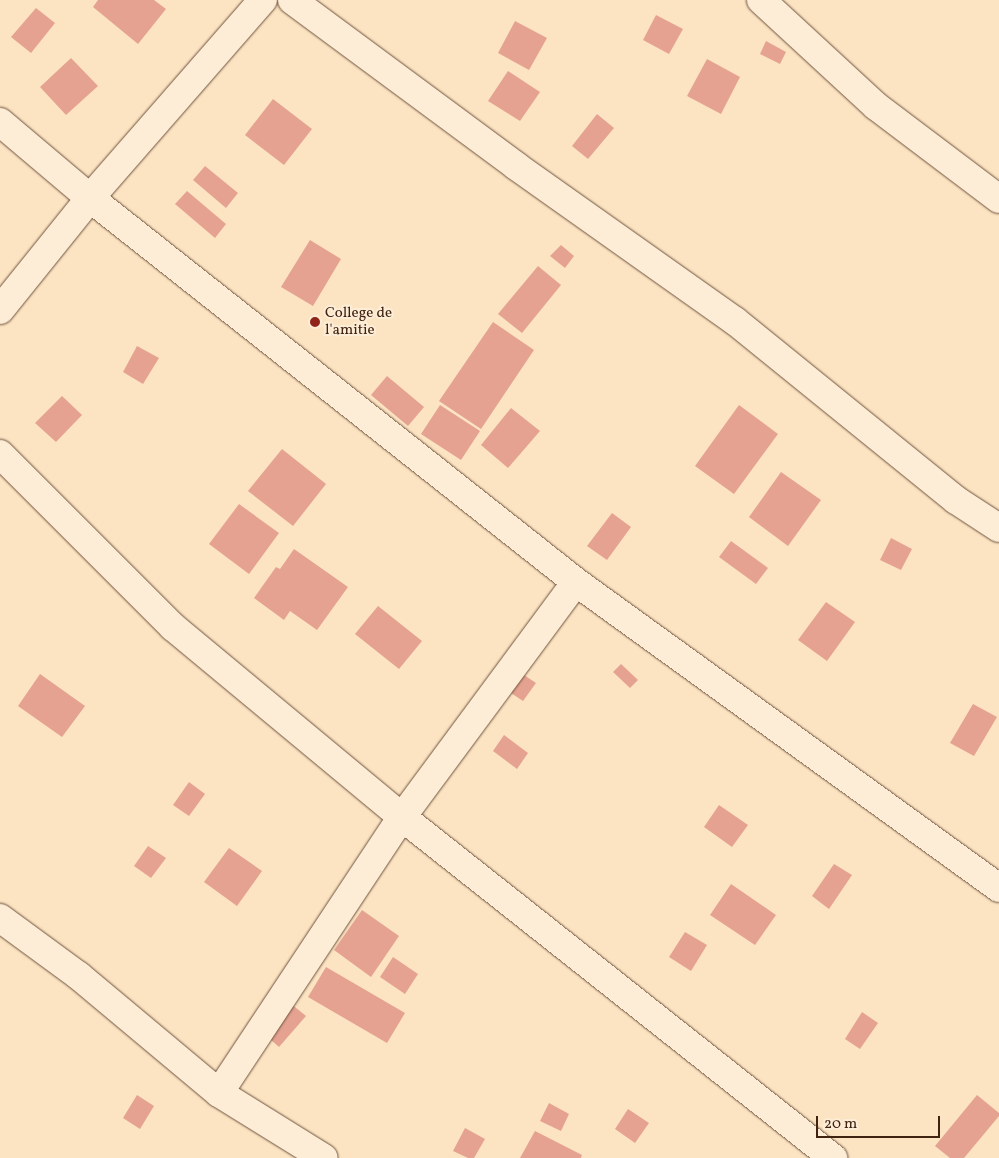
<!DOCTYPE html>
<html>
<head>
<meta charset="utf-8">
<style>
  body { margin:0 }
  #map { position:relative; width:999px; height:1158px; overflow:hidden; background:#fce4c2; font-family:Vollkorn,serif }
  div>[style] { position:absolute }
  .building>* { inset:0; background:#e5a290 }
  .roads { filter:drop-shadow(0 0 1px #6f523d) drop-shadow(0 0 1px #6f523d) }
  .minor>* { height:28px; margin:-14px; padding:0 14px; transform-origin:14px; border-radius:14px; background:#fdedd7 }
  .dots>* { width:14px; height:14px; translate:-50% -50%; box-sizing:border-box; border:2px solid #fdedd7; border-radius:50% }
  span { translate:-50% -50%; white-space:nowrap; text-align:center; line-height:1.15; -webkit-text-stroke:4px #fdedd7; paint-order:stroke }
  .poi-label { font-size:15px; color:#402211 }
  .left { translate:0 -50%; text-align:left }
  .scale { position:absolute; left:816px; top:1116px; width:124px; height:22px; box-sizing:border-box; border:2px solid #402211; border-top:0; padding-left:6px; font-size:15px; line-height:18px; white-space:nowrap; color:#402211; -webkit-text-stroke:4px #fdedd7; paint-order:stroke }
</style>
</head>
<body>
<div id="map">
  <div class="building">
    <div style="clip-path:polygon(98px 0,154px 0,166px 9px,138px 44px,93px 7px)"></div>
    <div style="clip-path:polygon(36px 8px,55px 23px,31px 53px,11px 37px)"></div>
    <div style="clip-path:polygon(656px 15px,683px 29px,669px 54px,643px 40px)"></div>
    <div style="clip-path:polygon(515px 21px,547px 38px,529px 70px,498px 53px)"></div>
    <div style="clip-path:polygon(766px 41px,786px 52px,780px 64px,760px 54px)"></div>
    <div style="clip-path:polygon(71px 58px,98px 86px,66px 115px,40px 87px)"></div>
    <div style="clip-path:polygon(707px 59px,740px 77px,721px 114px,687px 96px)"></div>
    <div style="clip-path:polygon(508px 71px,540px 92px,520px 121px,488px 101px)"></div>
    <div style="clip-path:polygon(273px 99px,312px 129px,284px 165px,245px 135px)"></div>
    <div style="clip-path:polygon(597px 114px,614px 128px,588px 159px,572px 146px)"></div>
    <div style="clip-path:polygon(205px 166px,238px 193px,226px 208px,193px 180px)"></div>
    <div style="clip-path:polygon(187px 191px,226px 224px,215px 238px,175px 204px)"></div>
    <div style="clip-path:polygon(310px 240px,341px 259px,313px 306px,281px 287px)"></div>
    <div style="clip-path:polygon(561px 245px,574px 256px,565px 268px,550px 256px)"></div>
    <div style="clip-path:polygon(538px 266px,561px 285px,522px 333px,498px 314px)"></div>
    <div style="clip-path:polygon(493px 322px,534px 350px,481px 429px,439px 401px)"></div>
    <div style="clip-path:polygon(137px 346px,159px 358px,143px 384px,123px 372px)"></div>
    <div style="clip-path:polygon(387px 376px,424px 407px,408px 426px,371px 395px)"></div>
    <div style="clip-path:polygon(62px 396px,82px 415px,56px 442px,35px 423px)"></div>
    <div style="clip-path:polygon(440px 405px,480px 431px,461px 460px,421px 434px)"></div>
    <div style="clip-path:polygon(739px 405px,778px 434px,734px 494px,695px 466px)"></div>
    <div style="clip-path:polygon(511px 408px,540px 431px,508px 468px,481px 445px)"></div>
    <div style="clip-path:polygon(282px 449px,326px 484px,293px 526px,248px 491px)"></div>
    <div style="clip-path:polygon(781px 472px,821px 500px,788px 546px,749px 517px)"></div>
    <div style="clip-path:polygon(239px 504px,279px 533px,249px 574px,209px 544px)"></div>
    <div style="clip-path:polygon(612px 513px,631px 527px,607px 560px,587px 546px)"></div>
    <div style="clip-path:polygon(891px 538px,912px 549px,901px 570px,880px 560px)"></div>
    <div style="clip-path:polygon(731px 541px,768px 568px,756px 584px,719px 557px)"></div>
    <div style="clip-path:polygon(294px 549px,348px 587px,317px 630px,290px 611px,284px 620px,254px 598px,276px 567px,280px 569px)"></div>
    <div style="clip-path:polygon(826px 602px,855px 622px,827px 661px,798px 640px)"></div>
    <div style="clip-path:polygon(378px 606px,422px 641px,399px 669px,355px 634px)"></div>
    <div style="clip-path:polygon(621px 664px,638px 680px,630px 688px,613px 672px)"></div>
    <div style="clip-path:polygon(521px 673px,536px 683px,523px 701px,508px 691px)"></div>
    <div style="clip-path:polygon(40px 674px,85px 706px,62px 737px,18px 706px)"></div>
    <div style="clip-path:polygon(973px 704px,997px 717px,974px 756px,950px 743px)"></div>
    <div style="clip-path:polygon(504px 735px,528px 753px,517px 769px,493px 751px)"></div>
    <div style="clip-path:polygon(189px 782px,205px 794px,189px 816px,173px 805px)"></div>
    <div style="clip-path:polygon(719px 805px,748px 825px,732px 847px,704px 827px)"></div>
    <div style="clip-path:polygon(148px 846px,166px 858px,151px 878px,134px 866px)"></div>
    <div style="clip-path:polygon(229px 848px,262px 871px,237px 906px,204px 882px)"></div>
    <div style="clip-path:polygon(834px 864px,852px 875px,829px 909px,812px 896px)"></div>
    <div style="clip-path:polygon(731px 884px,776px 915px,755px 945px,710px 915px)"></div>
    <div style="clip-path:polygon(362px 910px,399px 936px,371px 977px,334px 950px)"></div>
    <div style="clip-path:polygon(685px 932px,707px 945px,691px 971px,669px 957px)"></div>
    <div style="clip-path:polygon(393px 957px,418px 974px,405px 994px,380px 977px)"></div>
    <div style="clip-path:polygon(326px 967px,405px 1013px,387px 1043px,308px 997px)"></div>
    <div style="clip-path:polygon(290px 1003px,306px 1016px,279px 1047px,263px 1033px)"></div>
    <div style="clip-path:polygon(862px 1012px,878px 1023px,860px 1049px,845px 1039px)"></div>
    <div style="clip-path:polygon(137px 1095px,154px 1106px,140px 1129px,123px 1118px)"></div>
    <div style="clip-path:polygon(977px 1095px,999px 1113px,999px 1116px,964px 1158px,950px 1158px,935px 1146px)"></div>
    <div style="clip-path:polygon(549px 1103px,569px 1114px,561px 1131px,540px 1121px)"></div>
    <div style="clip-path:polygon(628px 1109px,649px 1123px,635px 1143px,615px 1129px)"></div>
    <div style="clip-path:polygon(465px 1128px,485px 1139px,474px 1158px,468px 1158px,453px 1151px)"></div>
    <div style="clip-path:polygon(535px 1131px,582px 1155px,581px 1158px,520px 1158px)"></div>
  </div>
  <div class="roads">
    <div class="minor">
      <div style="left:292px;top:0;width:279px;rotate:36.5deg"></div>
      <div style="left:516px;top:166px;width:268px;rotate:35.3deg"></div>
      <div style="left:735px;top:321px;width:284px;rotate:39deg"></div>
      <div style="left:956px;top:500px;width:51px;rotate:33.1deg"></div>
      <div style="left:761px;top:0;width:156px;rotate:42.7deg"></div>
      <div style="left:876px;top:106px;width:154px;rotate:37.1deg"></div>
      <div style="left:0;top:122px;width:118px;rotate:40.2deg"></div>
      <div style="left:90px;top:198px;width:619px;rotate:38.31deg"></div>
      <div style="left:576px;top:582px;width:522px;rotate:35.88deg"></div>
      <div style="left:0;top:310px;width:144px;rotate:-51.2deg"></div>
      <div style="left:90px;top:198px;width:263px;rotate:-48.9deg"></div>
      <div style="left:0;top:454px;width:245px;rotate:45deg"></div>
      <div style="left:173px;top:627px;width:298px;rotate:39.7deg"></div>
      <div style="left:402px;top:817px;width:550px;rotate:38.35deg"></div>
      <div style="left:0;top:918px;width:98px;rotate:36.3deg"></div>
      <div style="left:79px;top:976px;width:182px;rotate:39.9deg"></div>
      <div style="left:219px;top:1093px;width:123px;rotate:31.8deg"></div>
      <div style="left:219px;top:1093px;width:331px;rotate:-56.5deg"></div>
      <div style="left:402px;top:817px;width:292px;rotate:-53.5deg"></div>
    </div>
  </div>
  <div class="dots">
    <div style="left:315px;top:322px;background:#8f2418"></div>
  </div>
  <div class="poi-label">
    <span class="left" style="left:325px;top:322px">College de<br>l'amitie</span>
  </div>
  <div class="scale">20 m</div>
</div>
</body>
</html>
